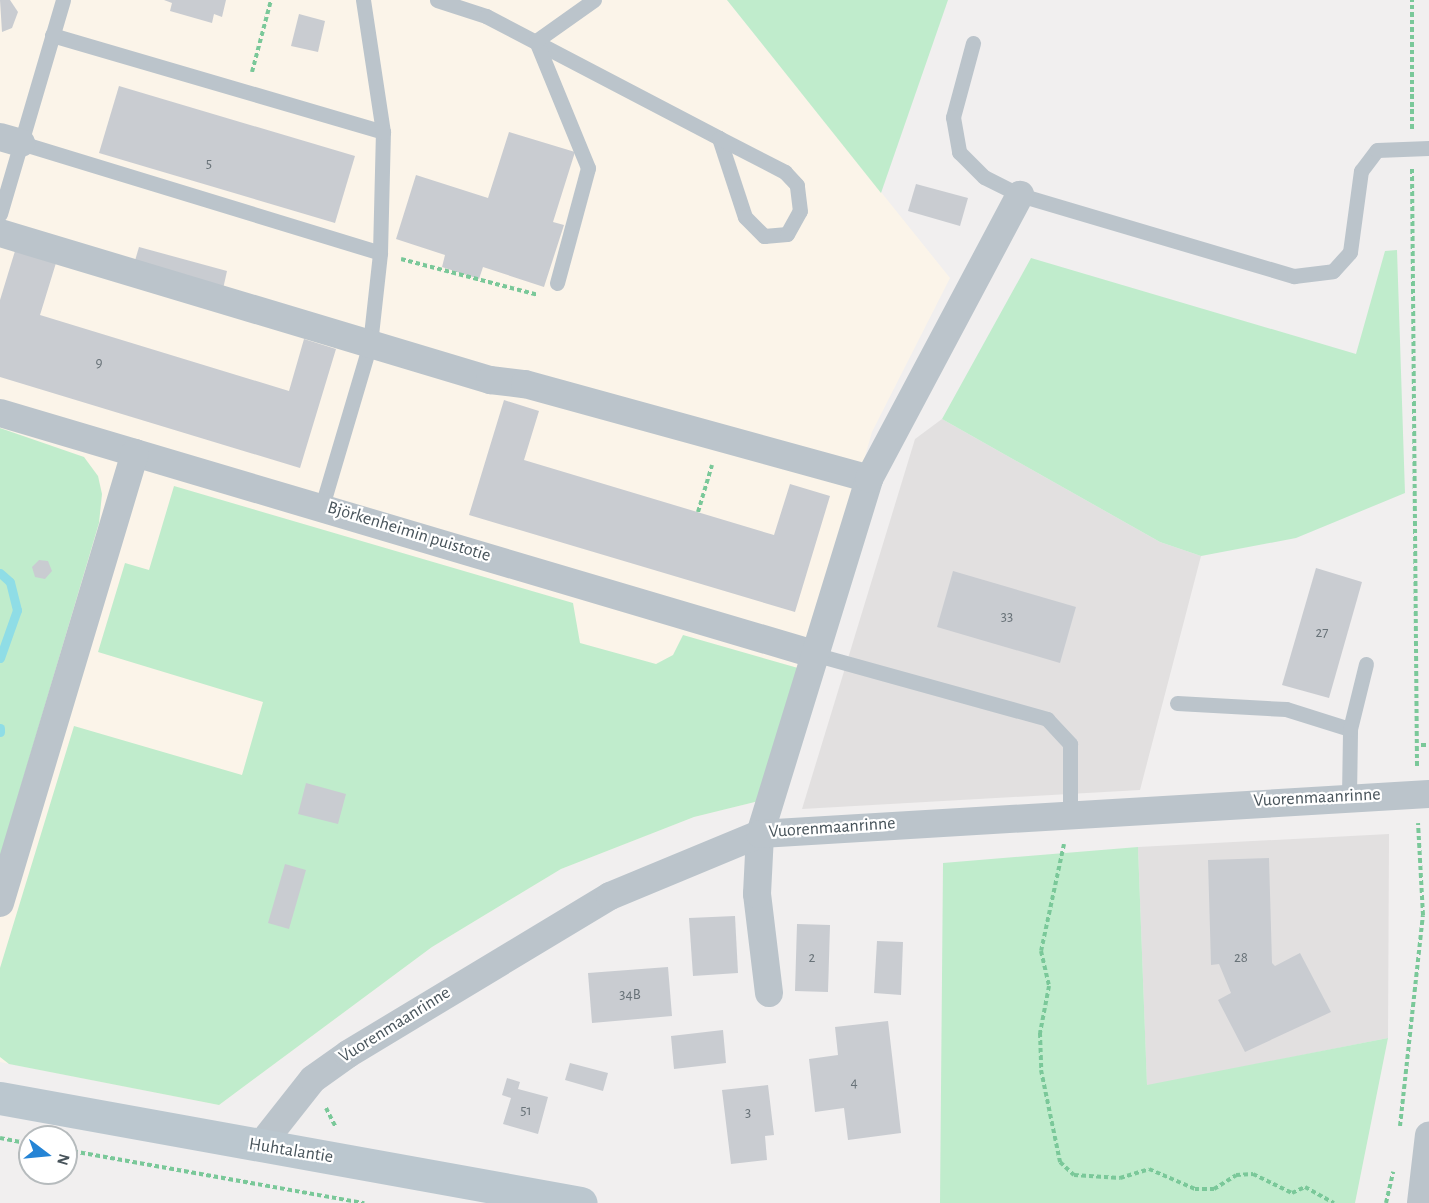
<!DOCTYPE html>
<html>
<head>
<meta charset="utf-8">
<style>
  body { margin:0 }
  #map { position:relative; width:1429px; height:1203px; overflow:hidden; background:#f1efef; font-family:"Alegreya Sans",sans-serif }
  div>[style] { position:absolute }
  .commercial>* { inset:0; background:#fbf4e9 }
  .education>* { inset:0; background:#e2e0e0 }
  .green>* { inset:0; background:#c0eccc }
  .stream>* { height:9px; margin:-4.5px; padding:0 4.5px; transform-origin:4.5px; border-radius:4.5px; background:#8fdde6 }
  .building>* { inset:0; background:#c9ccd1 }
  .path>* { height:4px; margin-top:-2px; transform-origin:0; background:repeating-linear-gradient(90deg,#7ac899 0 4.5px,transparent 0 7.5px) }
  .service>* { height:15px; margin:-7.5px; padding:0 7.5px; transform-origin:7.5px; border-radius:7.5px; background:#bbc4cb }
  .minor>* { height:28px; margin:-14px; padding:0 14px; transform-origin:14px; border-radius:14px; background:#bbc4cb }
  .secondary>* { height:33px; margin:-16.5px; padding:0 16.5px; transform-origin:16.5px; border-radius:16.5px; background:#bbc7cf }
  span { translate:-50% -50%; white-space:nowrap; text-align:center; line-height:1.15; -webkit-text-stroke:4.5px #fff; paint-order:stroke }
  .number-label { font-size:15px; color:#687278 }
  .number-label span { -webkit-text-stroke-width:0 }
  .street-label { font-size:18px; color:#48545b }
  .north { position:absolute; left:18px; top:1125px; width:60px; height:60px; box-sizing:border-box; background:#fff; border:2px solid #b6bbbd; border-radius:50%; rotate:106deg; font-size:16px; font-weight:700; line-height:24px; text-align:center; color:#48545b }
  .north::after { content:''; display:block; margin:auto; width:21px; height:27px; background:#2584d5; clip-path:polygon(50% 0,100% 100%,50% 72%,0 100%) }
</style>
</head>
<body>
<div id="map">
  <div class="commercial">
    <div style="clip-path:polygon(0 0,727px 0,950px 278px,872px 432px,767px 799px,694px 817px,561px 869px,432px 947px,219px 1105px,0 1062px)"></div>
  </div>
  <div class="education">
    <div style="clip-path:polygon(942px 419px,1160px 542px,1201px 556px,1140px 790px,802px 809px,915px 439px)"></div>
    <div style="clip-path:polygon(1389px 834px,1388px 1038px,1147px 1086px,1138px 847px)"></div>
  </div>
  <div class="green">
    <div style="clip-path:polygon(727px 0,948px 0,881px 193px)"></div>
    <div style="clip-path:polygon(1397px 250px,1405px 493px,1296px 538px,1201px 556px,1160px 542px,942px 419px,1031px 258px,1356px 354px,1385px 251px)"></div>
    <div style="clip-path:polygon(0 428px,84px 457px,98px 476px,102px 494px,99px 523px,0 857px)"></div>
    <div style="clip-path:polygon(174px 486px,573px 603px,580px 643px,656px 664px,673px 655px,683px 635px,805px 670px,767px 799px,694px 817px,561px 869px,432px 947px,219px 1105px,9px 1064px,0 1057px,0 968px,74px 726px,242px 775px,263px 702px,98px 652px,125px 563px,149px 570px)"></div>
    <div style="clip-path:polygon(1138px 847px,1147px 1085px,1388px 1038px,1355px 1203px,940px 1203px,943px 863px)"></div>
  </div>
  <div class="stream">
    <div style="left:0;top:573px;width:13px;rotate:42deg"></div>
    <div style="left:10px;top:582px;width:29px;rotate:76deg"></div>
    <div style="left:17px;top:610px;width:51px;rotate:109.5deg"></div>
    <div style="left:0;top:728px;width:4px;rotate:90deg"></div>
  </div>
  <div class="building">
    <div style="clip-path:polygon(0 0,10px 0,18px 12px,12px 28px,2px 32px)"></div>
    <div style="clip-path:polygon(164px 0,226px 0,222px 17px,214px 14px,212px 23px,170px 11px,172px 3px)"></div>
    <div style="clip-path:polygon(299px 14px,325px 21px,318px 52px,291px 46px)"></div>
    <div style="clip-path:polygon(119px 86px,355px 156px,335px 223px,99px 153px)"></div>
    <div style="clip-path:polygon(509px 132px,575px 152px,553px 222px,564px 225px,544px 287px,483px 267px,479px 279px,442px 267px,445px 255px,396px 239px,416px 175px,488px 198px)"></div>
    <div style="clip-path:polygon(916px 184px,968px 198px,960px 226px,908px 211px)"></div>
    <div style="clip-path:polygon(139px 247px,227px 271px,223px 289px,134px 264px)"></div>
    <div style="clip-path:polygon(15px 251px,56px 263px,40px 315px,289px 391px,304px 339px,336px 349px,300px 468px,0 377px,0 300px)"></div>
    <div style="clip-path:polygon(504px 400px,539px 411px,524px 460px,774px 535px,790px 484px,830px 496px,795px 612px,469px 515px)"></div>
    <div style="clip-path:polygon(39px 560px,48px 561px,52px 571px,45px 579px,35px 577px,32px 567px)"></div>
    <div style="clip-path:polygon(1316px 568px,1362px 582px,1329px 698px,1282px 685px)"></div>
    <div style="clip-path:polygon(953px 571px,1076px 607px,1060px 663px,937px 627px)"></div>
    <div style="clip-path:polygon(306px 783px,346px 794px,338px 824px,298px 814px)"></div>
    <div style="clip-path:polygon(1269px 858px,1272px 963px,1275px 966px,1300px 953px,1331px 1012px,1245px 1052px,1218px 1000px,1231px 993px,1219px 964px,1211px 965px,1208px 860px)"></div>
    <div style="clip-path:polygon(285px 864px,306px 870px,289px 929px,268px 923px)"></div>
    <div style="clip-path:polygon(735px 916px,738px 973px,693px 976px,689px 918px)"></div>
    <div style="clip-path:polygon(797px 924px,830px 925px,828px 992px,795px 991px)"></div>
    <div style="clip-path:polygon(877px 941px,903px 942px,901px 995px,874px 993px)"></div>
    <div style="clip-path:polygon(668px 967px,672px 1016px,592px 1023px,588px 973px)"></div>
    <div style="clip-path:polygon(888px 1021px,901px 1133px,848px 1140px,844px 1108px,815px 1112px,809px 1059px,838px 1055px,835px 1027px)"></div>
    <div style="clip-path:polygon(723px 1030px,726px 1063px,674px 1069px,671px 1036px)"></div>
    <div style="clip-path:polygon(570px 1063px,608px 1073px,603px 1091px,565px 1080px)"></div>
    <div style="clip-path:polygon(507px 1078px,520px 1082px,518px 1089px,548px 1097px,538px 1134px,503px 1124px,511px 1098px,502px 1095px)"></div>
    <div style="clip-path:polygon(768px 1085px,774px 1135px,765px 1136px,767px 1160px,731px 1164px,722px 1090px)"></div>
  </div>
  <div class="path">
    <div style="left:252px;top:72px;width:74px;rotate:-75.2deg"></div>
    <div style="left:1412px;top:129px;width:129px;rotate:-90deg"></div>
    <div style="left:1412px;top:169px;width:598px;rotate:89.52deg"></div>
    <div style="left:401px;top:259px;width:142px;rotate:14.7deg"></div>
    <div style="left:698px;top:512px;width:49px;rotate:-73.4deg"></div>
    <div style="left:1421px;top:745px;width:8px"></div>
    <div style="left:1064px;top:844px;width:109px;rotate:102.1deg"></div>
    <div style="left:1041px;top:951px;width:36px;rotate:77deg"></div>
    <div style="left:1049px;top:986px;width:48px;rotate:100.8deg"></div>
    <div style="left:1040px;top:1033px;width:37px;rotate:88deg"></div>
    <div style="left:1041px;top:1070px;width:94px;rotate:78.3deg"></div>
    <div style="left:1060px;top:1162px;width:19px;rotate:43deg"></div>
    <div style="left:1074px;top:1175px;width:46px;rotate:3.7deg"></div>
    <div style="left:1120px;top:1178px;width:30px;rotate:-17deg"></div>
    <div style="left:1149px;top:1169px;width:50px;rotate:23.5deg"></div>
    <div style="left:1195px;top:1189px;width:19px"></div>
    <div style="left:1214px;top:1189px;width:26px;rotate:-32deg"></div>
    <div style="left:1236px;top:1175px;width:17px;rotate:-3deg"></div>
    <div style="left:1253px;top:1174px;width:43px;rotate:26deg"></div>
    <div style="left:1292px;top:1193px;width:14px;rotate:-25deg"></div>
    <div style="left:1305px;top:1187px;width:33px;rotate:29deg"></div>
    <div style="left:326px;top:1108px;width:22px;rotate:63deg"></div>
    <div style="left:1400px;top:1126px;width:212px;rotate:-83.8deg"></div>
    <div style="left:1423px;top:915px;width:92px;rotate:-93.1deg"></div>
    <div style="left:0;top:1138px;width:31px;rotate:11deg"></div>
    <div style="left:66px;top:1150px;width:303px;rotate:10.1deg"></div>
    <div style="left:1386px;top:1203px;width:32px;rotate:-77deg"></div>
  </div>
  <div class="service">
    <div style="left:437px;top:0;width:52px;rotate:18.1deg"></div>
    <div style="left:486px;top:16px;width:263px;rotate:27.6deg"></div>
    <div style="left:719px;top:138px;width:83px;rotate:71.8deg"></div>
    <div style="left:745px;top:217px;width:27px;rotate:45deg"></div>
    <div style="left:764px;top:236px;width:23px;rotate:-5deg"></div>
    <div style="left:787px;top:234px;width:26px;rotate:-61deg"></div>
    <div style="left:800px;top:211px;width:26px;rotate:-97deg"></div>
    <div style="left:797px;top:185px;width:18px;rotate:-133deg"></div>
    <div style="left:785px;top:172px;width:74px;rotate:-152.7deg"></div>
    <div style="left:52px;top:35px;width:345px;rotate:16.3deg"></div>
    <div style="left:536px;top:41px;width:137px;rotate:67.7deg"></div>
    <div style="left:588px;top:168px;width:119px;rotate:105.1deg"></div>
    <div style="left:536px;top:41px;width:71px;rotate:-35.3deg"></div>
    <div style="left:973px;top:43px;width:77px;rotate:105.1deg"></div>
    <div style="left:953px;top:117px;width:36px;rotate:80deg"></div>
    <div style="left:959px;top:152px;width:35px;rotate:45deg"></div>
    <div style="left:984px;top:177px;width:40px;rotate:26.6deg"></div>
    <div style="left:1020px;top:195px;width:286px;rotate:16.5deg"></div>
    <div style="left:1294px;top:276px;width:39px;rotate:-7deg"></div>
    <div style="left:1333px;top:271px;width:25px;rotate:-48deg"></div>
    <div style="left:1350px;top:252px;width:82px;rotate:-82.3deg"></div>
    <div style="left:1361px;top:171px;width:26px;rotate:-53deg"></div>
    <div style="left:1377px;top:150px;width:52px;rotate:-2.2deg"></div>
    <div style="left:21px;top:143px;width:375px;rotate:17deg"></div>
    <div style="left:0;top:214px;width:223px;rotate:-73.6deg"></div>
    <div style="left:322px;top:506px;width:169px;rotate:-73.5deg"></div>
    <div style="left:370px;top:344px;width:92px;rotate:-83.7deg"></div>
    <div style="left:380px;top:253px;width:121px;rotate:-88.6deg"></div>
    <div style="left:383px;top:132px;width:134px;rotate:-98.6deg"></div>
    <div style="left:817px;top:655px;width:239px;rotate:15.5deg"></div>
    <div style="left:1047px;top:719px;width:34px;rotate:47deg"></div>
    <div style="left:1070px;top:744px;width:69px;rotate:90deg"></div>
    <div style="left:1177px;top:703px;width:109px;rotate:3.2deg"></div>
    <div style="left:1286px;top:709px;width:67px;rotate:17.4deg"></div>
    <div style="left:1349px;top:796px;width:67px;rotate:-89.1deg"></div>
    <div style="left:1350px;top:729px;width:67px;rotate:-76.2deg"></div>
  </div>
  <div class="minor">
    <div style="left:0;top:137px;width:22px;rotate:16deg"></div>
    <div style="left:0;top:233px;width:512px;rotate:16.7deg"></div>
    <div style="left:490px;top:380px;width:35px;rotate:7deg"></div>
    <div style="left:525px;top:384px;width:357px;rotate:15.4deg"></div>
    <div style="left:0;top:413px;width:852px;rotate:16.5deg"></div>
    <div style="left:0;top:903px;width:470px;rotate:-73.3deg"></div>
    <div style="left:769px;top:993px;width:100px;rotate:-96.9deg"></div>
    <div style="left:757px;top:894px;width:60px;rotate:-87.1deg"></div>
    <div style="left:760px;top:834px;width:371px;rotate:-72.9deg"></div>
    <div style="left:869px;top:479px;width:322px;rotate:-62deg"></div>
    <div style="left:260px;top:1146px;width:85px;rotate:-51.7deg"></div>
    <div style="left:313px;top:1079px;width:43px;rotate:-35.5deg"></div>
    <div style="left:348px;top:1054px;width:306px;rotate:-31.1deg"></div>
    <div style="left:610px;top:896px;width:162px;rotate:-22.5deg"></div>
    <div style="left:760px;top:834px;width:670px;rotate:-3.42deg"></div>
    <div style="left:1421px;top:1203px;width:68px;rotate:-83.3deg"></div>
  </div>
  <div class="secondary">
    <div style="left:0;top:1098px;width:590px;rotate:10.24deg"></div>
  </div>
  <div class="number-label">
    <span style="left:209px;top:164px">5</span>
    <span style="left:99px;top:363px">9</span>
    <span style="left:1007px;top:617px">33</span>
    <span style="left:1322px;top:633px">27</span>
    <span style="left:812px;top:958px">2</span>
    <span style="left:1241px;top:958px">28</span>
    <span style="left:630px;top:995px">34B</span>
    <span style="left:854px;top:1083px">4</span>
    <span style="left:526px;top:1111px">51</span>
    <span style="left:748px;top:1113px">3</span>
  </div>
  <div class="street-label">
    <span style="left:409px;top:532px;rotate:17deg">Björkenheimin puistotie</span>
    <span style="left:1317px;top:798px;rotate:-3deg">Vuorenmaanrinne</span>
    <span style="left:832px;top:828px;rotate:-4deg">Vuorenmaanrinne</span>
    <span style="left:395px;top:1025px;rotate:-32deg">Vuorenmaanrinne</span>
    <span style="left:291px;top:1151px;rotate:9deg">Huhtalantie</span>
  </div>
  <div class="north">N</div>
</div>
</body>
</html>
